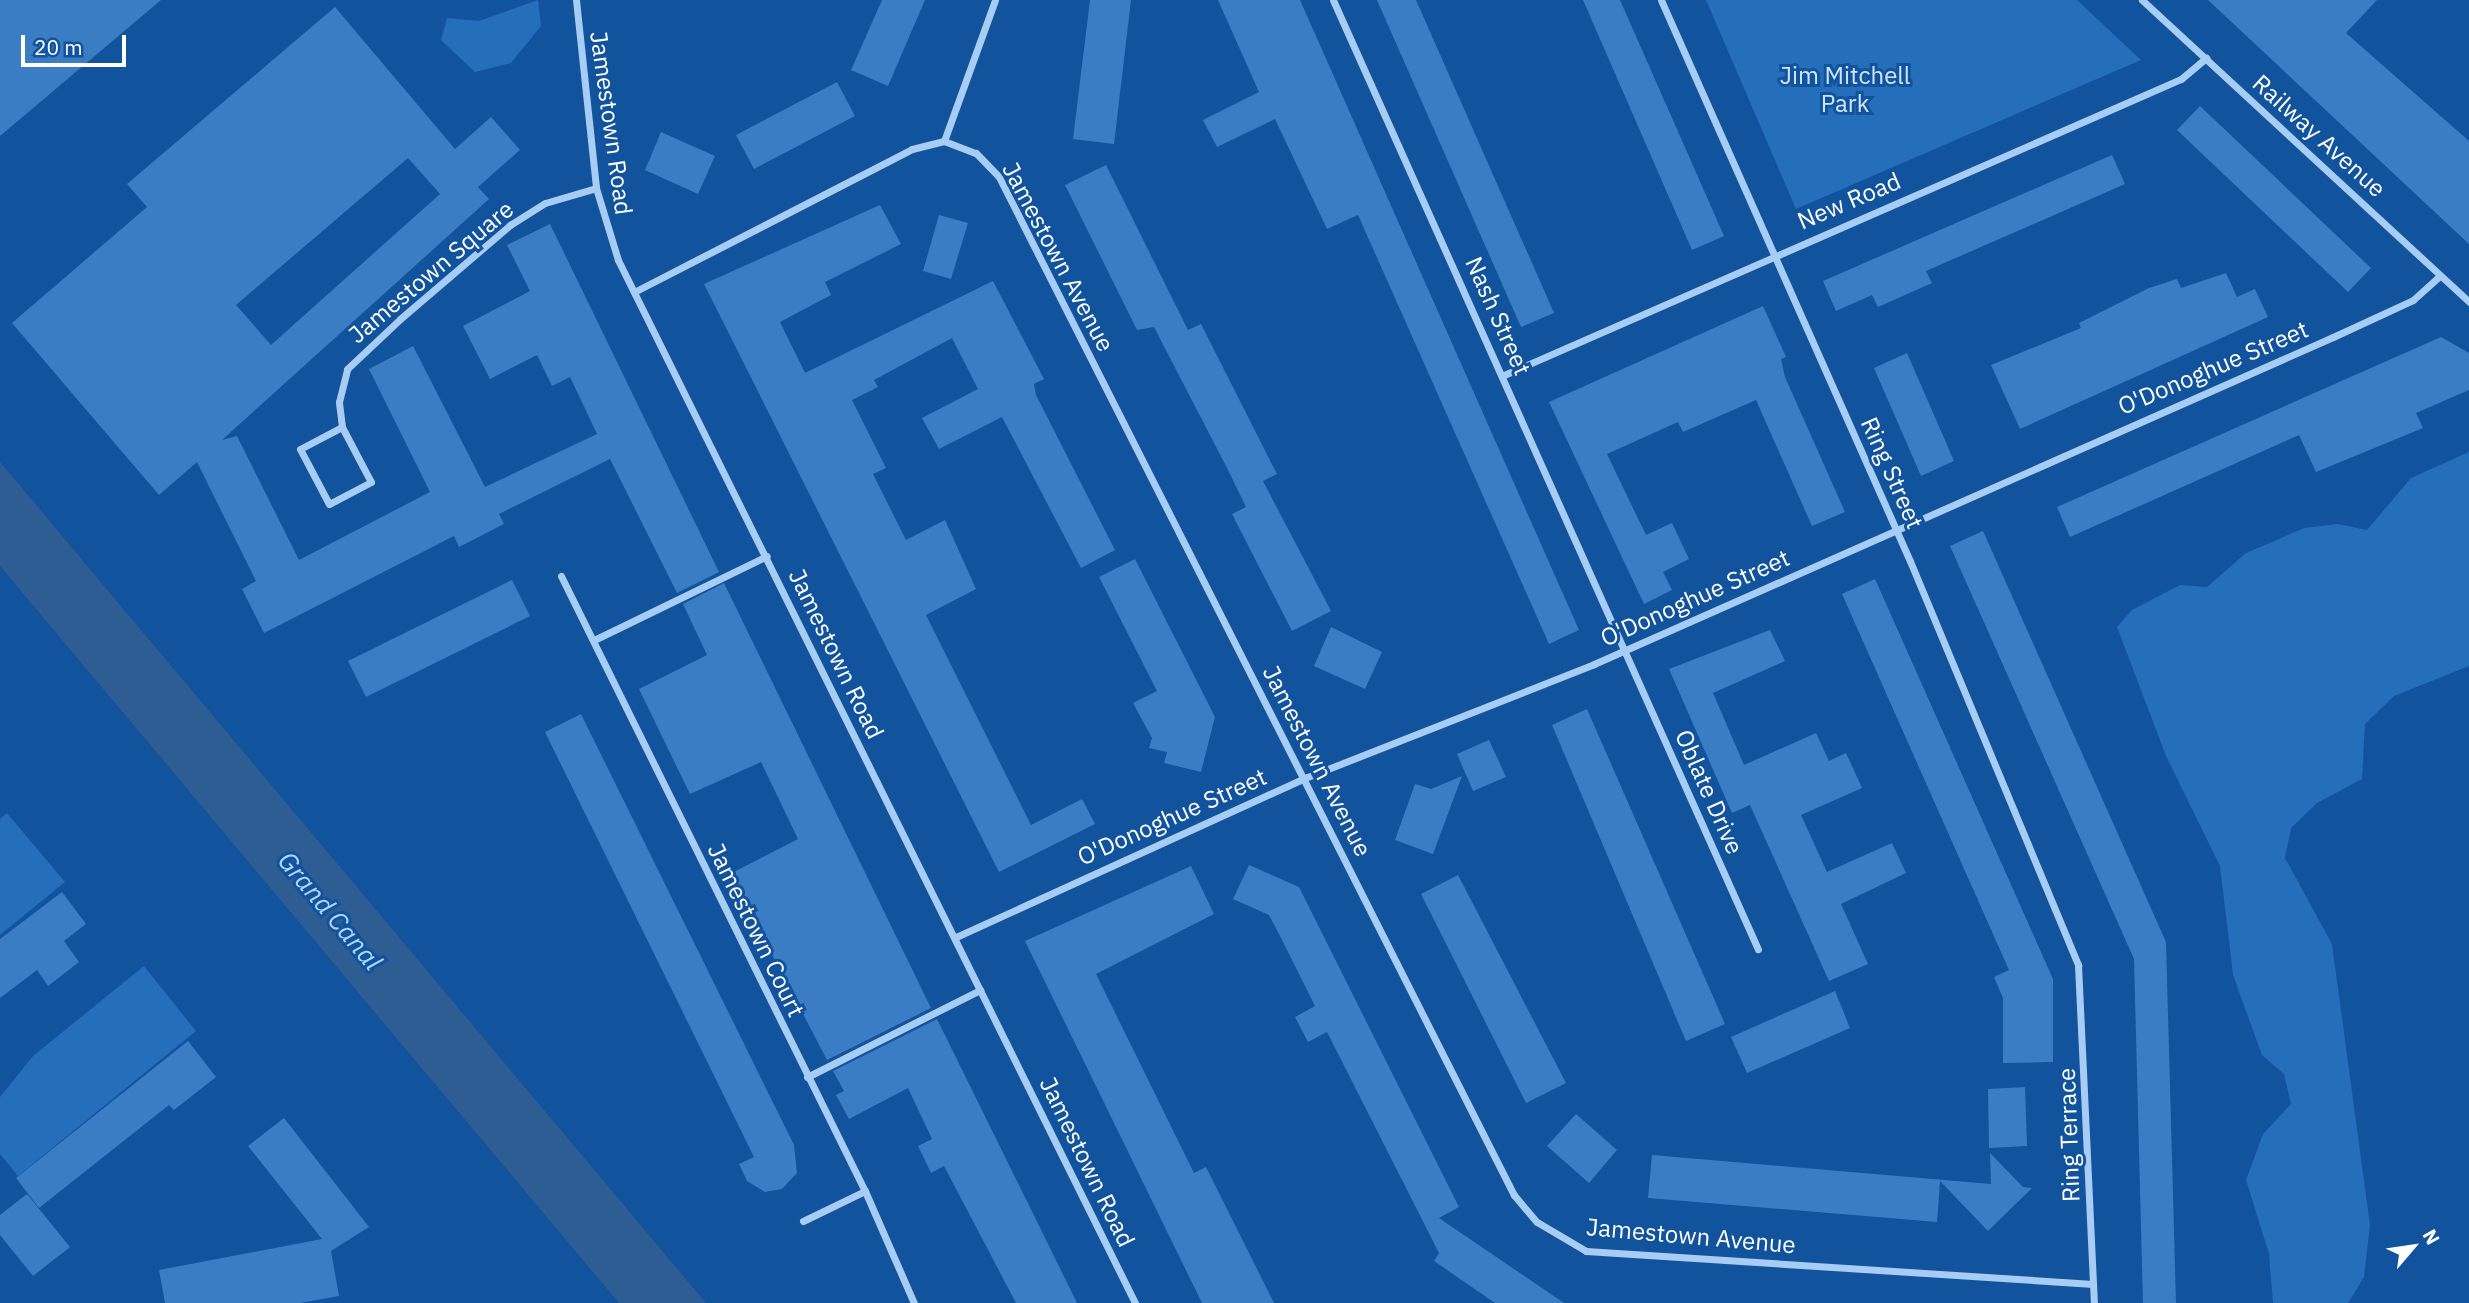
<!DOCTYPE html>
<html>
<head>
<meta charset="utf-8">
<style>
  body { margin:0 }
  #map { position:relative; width:2469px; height:1303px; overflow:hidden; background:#11539d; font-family:"IBM Plex Sans",sans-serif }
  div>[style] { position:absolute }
  .green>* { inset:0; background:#246ebb }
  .water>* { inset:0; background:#2d5d92 }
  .building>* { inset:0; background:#3a7dc4 }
  .minor>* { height:7px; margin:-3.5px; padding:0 3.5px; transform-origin:3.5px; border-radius:3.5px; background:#a7cdf4 }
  span { translate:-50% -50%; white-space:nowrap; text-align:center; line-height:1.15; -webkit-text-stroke:6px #11539d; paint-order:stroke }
  .park-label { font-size:24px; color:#cfe6fe }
  .street-label { font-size:24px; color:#fff }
  .water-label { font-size:26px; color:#b3d7fb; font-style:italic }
  .north { position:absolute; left:2378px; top:1212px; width:70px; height:70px; -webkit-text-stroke:5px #11539d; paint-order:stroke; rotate:61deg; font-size:19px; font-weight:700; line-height:28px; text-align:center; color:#fff }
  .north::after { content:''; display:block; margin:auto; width:24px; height:32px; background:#fff; clip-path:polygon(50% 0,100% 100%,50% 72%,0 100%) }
  .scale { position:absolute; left:21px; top:35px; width:105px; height:32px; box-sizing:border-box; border:4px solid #fff; border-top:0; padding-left:9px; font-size:21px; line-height:24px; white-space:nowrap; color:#fff; -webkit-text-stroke:5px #11539d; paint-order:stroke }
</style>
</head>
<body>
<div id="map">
  <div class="green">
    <div style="clip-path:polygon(538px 0,541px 26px,511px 63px,475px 72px,441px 40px,447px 18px,479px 21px)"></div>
    <div style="clip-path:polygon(1706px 0,2077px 0,2141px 60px,1796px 209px)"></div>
    <div style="clip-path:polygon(2469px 452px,2469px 666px,2394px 696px,2365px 724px,2362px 779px,2317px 803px,2291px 828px,2285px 858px,2332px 944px,2370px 1225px,2364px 1277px,2348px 1303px,2273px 1303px,2269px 1254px,2246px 1180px,2263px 1134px,2291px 1104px,2284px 1074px,2262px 1055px,2233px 975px,2220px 866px,2166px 756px,2117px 627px,2132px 610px,2180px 585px,2207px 587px,2246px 553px,2304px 528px,2338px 524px,2367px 530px,2411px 478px)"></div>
    <div style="clip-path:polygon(7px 813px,65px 882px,0 935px,0 819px)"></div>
    <div style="clip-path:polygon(144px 966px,196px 1031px,18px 1176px,0 1154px,0 1097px,33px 1056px)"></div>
  </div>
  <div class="water">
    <div style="clip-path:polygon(0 462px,706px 1303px,619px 1303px,0 566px)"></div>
  </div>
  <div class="building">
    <div style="clip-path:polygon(0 0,161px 0,0 136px)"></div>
    <div style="clip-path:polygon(882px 0,925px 0,888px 86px,851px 70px)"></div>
    <div style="clip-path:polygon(1090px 0,1131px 0,1114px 144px,1073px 139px)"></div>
    <div style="clip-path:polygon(1218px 0,1300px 0,1579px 630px,1549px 644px,1358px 215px,1327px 229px,1275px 119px,1217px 147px,1203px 120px,1259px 92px)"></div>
    <div style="clip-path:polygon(1377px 0,1416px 0,1554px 313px,1521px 327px)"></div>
    <div style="clip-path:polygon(1583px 0,1620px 0,1724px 236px,1692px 250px)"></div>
    <div style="clip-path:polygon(2208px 0,2377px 0,2346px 33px,2469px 141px,2469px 244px)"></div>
    <div style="clip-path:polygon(evenodd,335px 7px,455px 149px,491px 117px,520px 150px,478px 187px,489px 199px,222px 440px,237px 436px,299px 560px,430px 492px,369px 369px,413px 346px,485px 487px,597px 434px,570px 377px,552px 386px,537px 355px,490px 379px,463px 326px,530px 291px,507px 245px,550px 224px,719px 572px,677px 593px,610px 459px,499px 514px,504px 524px,459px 547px,454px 536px,264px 633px,242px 589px,256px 581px,197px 462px,159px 495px,12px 323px,147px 207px,127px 184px,335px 7px,408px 158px,440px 194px,271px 345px,236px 305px,408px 158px)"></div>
    <div style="clip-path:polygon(837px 82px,855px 116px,754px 169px,736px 135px)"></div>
    <div style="clip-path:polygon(2200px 106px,2371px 268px,2348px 292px,2177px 130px)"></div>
    <div style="clip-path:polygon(661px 132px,715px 156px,698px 194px,645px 170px)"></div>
    <div style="clip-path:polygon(2112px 155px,2125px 184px,1926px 271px,1932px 283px,1878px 307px,1872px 295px,1836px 311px,1823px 281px)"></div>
    <div style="clip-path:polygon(1106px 165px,1188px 330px,1201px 324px,1277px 474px,1263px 481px,1331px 611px,1292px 631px,1232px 514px,1246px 507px,1227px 468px,1154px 327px,1137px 330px,1065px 185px)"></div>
    <div style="clip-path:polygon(880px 205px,901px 244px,825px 282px,831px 295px,780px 322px,805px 373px,993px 281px,1044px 379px,1034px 384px,1036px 395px,1115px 550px,1081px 568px,1002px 417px,939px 449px,922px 418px,978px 389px,952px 338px,874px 380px,878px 387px,852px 400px,886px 468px,873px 474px,906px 540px,945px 520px,976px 589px,926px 615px,1031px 825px,1082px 799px,1095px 824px,999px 872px,704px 284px)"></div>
    <div style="clip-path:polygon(939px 215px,968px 223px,951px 279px,923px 271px)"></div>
    <div style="clip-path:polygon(2226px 273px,2237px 297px,2255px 289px,2268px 317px,2020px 429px,1991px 365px,2081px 328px,2079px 323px,2149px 288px,2177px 279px,2181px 288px)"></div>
    <div style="clip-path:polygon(1763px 306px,1786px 357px,1781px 359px,1785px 377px,1845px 512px,1812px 526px,1756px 400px,1683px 432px,1678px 422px,1607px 454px,1646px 535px,1672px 523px,1689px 559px,1663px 572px,1672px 590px,1644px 604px,1549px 402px)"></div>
    <div style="clip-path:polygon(2441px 337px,2469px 353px,2469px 390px,2416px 413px,2423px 428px,2316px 472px,2299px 435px,2070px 537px,2057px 507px)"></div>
    <div style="clip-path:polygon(1907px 353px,1954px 461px,1921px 476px,1874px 368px)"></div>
    <div style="clip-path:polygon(1983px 531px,2166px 942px,2176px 1303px,2143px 1303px,2134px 959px,1950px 546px)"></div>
    <div style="clip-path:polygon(1135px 559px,1215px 717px,1201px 772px,1164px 763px,1167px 752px,1149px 748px,1152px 738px,1133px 703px,1157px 691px,1099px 577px)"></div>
    <div style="clip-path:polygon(1875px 579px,2053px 979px,2053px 1062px,2003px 1063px,2003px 998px,1994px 977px,2009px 970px,1842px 594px)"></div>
    <div style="clip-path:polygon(512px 580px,530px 616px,366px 697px,348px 661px)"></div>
    <div style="clip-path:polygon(724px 583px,931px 1008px,827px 1060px,730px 874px,798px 839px,761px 762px,690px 794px,639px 689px,707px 655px,683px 604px)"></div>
    <div style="clip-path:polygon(1331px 627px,1382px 652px,1365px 689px,1314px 666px)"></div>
    <div style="clip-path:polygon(1770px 630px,1785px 661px,1713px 693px,1744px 765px,1816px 733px,1829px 761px,1846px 753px,1862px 788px,1801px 815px,1827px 872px,1892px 843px,1906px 873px,1841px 904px,1868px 964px,1829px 981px,1750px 805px,1732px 813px,1669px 669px)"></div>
    <div style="clip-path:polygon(1587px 709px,1725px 1024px,1686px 1041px,1552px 725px)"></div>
    <div style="clip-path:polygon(581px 714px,794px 1145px,797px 1173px,782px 1189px,765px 1192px,747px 1181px,739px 1164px,754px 1157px,545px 732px)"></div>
    <div style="clip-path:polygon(1489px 740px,1506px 777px,1473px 791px,1457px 754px)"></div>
    <div style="clip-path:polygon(1462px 776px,1433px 854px,1395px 840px,1415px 784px,1431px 789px)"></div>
    <div style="clip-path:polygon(1249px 865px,1299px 887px,1459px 1207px,1439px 1218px,1564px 1303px,1495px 1303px,1434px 1261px,1439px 1253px,1327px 1032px,1308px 1042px,1295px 1017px,1315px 1006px,1278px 932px,1269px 915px,1233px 899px)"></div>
    <div style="clip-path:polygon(1191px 866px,1214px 914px,1096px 974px,1194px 1173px,1206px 1167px,1274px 1303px,1202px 1303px,1025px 941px)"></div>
    <div style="clip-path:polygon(1458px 875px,1566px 1083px,1526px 1103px,1421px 894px)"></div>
    <div style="clip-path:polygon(62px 892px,86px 924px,64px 941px,79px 962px,48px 986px,37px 970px,0 998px,0 939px)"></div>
    <div style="clip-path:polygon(1835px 991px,1850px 1028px,1747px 1073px,1731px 1037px)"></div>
    <div style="clip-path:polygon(937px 1019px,1050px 1248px,1077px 1303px,1016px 1303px,944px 1166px,931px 1173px,918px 1146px,932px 1139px,908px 1088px,849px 1119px,836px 1095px,844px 1091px,833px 1071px)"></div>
    <div style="clip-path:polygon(188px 1041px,216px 1077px,174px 1110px,169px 1105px,39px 1208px,16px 1178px)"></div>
    <div style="clip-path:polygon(2025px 1087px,2027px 1146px,1989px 1148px,1988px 1089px)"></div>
    <div style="clip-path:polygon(1576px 1114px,1617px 1150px,1589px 1183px,1547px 1146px)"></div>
    <div style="clip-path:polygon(284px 1118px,369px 1227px,331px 1251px,339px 1296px,300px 1303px,165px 1303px,159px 1270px,322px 1239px,248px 1146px)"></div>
    <div style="clip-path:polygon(1990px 1153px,2023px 1187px,2032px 1188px,1988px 1231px,1940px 1181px,1937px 1222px,1648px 1198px,1652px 1155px,1991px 1184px)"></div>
    <div style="clip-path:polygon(27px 1194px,70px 1247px,33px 1276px,0 1235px,0 1215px)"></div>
  </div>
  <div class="minor">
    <div style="left:576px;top:0;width:189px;rotate:83.9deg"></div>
    <div style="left:596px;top:188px;width:75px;rotate:73deg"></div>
    <div style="left:618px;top:260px;width:1164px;rotate:63.63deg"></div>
    <div style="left:1333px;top:0;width:1040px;rotate:65.88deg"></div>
    <div style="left:1661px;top:0;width:614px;rotate:66.07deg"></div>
    <div style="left:1910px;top:561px;width:438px;rotate:67.4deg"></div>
    <div style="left:2078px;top:965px;width:338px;rotate:87.3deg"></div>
    <div style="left:2142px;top:0;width:445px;rotate:42.7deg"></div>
    <div style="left:944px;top:141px;width:150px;rotate:-70.1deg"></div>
    <div style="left:634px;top:292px;width:313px;rotate:-27.2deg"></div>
    <div style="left:912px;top:149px;width:33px;rotate:-14deg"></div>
    <div style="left:944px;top:141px;width:34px;rotate:21deg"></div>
    <div style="left:976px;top:153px;width:33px;rotate:46deg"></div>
    <div style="left:999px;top:177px;width:1141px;rotate:63.17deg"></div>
    <div style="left:1514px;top:1195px;width:35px;rotate:50deg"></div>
    <div style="left:1537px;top:1222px;width:57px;rotate:30.6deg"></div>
    <div style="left:1586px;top:1251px;width:508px;rotate:3.72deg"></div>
    <div style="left:1504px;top:375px;width:739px;rotate:-23.62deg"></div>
    <div style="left:2181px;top:79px;width:33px;rotate:-40deg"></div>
    <div style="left:342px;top:427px;width:25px;rotate:-97deg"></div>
    <div style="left:339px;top:402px;width:34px;rotate:-76deg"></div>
    <div style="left:347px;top:369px;width:73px;rotate:-43.3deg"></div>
    <div style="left:400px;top:319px;width:145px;rotate:-40.5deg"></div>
    <div style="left:510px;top:225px;width:41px;rotate:-32.2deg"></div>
    <div style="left:545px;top:203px;width:53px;rotate:-16.4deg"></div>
    <div style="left:342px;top:427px;width:62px;rotate:62.2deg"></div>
    <div style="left:371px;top:482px;width:47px;rotate:152.4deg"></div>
    <div style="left:329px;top:504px;width:62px;rotate:-117.8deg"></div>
    <div style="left:300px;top:449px;width:47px;rotate:-27.6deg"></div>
    <div style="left:561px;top:576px;width:686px;rotate:63.7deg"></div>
    <div style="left:865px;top:1191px;width:122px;rotate:66.4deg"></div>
    <div style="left:594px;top:640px;width:192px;rotate:-25.9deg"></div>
    <div style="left:956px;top:937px;width:384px;rotate:-24.5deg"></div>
    <div style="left:1305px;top:778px;width:311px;rotate:-21.5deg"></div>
    <div style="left:1594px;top:664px;width:808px;rotate:-23.87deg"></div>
    <div style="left:2333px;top:337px;width:88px;rotate:-24.8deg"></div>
    <div style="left:2413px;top:300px;width:36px;rotate:-42deg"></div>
    <div style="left:807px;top:1077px;width:194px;rotate:-26.7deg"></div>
    <div style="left:803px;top:1221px;width:69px;rotate:-25.8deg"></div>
  </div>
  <div class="park-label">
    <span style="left:1845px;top:90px">Jim Mitchell<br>Park</span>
  </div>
  <div class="street-label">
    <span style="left:611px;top:123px;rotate:82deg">Jamestown Road</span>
    <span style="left:2319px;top:136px;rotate:42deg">Railway Avenue</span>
    <span style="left:1849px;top:201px;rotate:-23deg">New Road</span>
    <span style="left:1058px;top:257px;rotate:62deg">Jamestown Avenue</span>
    <span style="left:431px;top:272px;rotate:-40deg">Jamestown Square</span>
    <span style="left:1498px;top:316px;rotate:66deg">Nash Street</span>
    <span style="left:2213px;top:368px;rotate:-23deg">O'Donoghue Street</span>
    <span style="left:1892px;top:473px;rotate:66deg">Ring Street</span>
    <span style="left:1695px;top:598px;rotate:-24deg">O'Donoghue Street</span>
    <span style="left:836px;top:654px;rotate:64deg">Jamestown Road</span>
    <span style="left:1317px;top:761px;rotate:63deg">Jamestown Avenue</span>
    <span style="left:1709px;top:792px;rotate:66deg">Oblate Drive</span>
    <span style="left:1172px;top:817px;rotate:-24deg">O'Donoghue Street</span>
    <span style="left:756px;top:930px;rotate:64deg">Jamestown Court</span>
    <span style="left:2069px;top:1135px;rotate:-92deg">Ring Terrace</span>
    <span style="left:1087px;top:1162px;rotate:64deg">Jamestown Road</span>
    <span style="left:1691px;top:1236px;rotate:5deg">Jamestown Avenue</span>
  </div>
  <div class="water-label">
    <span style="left:330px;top:911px;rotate:50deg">Grand Canal</span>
  </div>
  <div class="north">N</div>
  <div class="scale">20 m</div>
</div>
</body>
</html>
